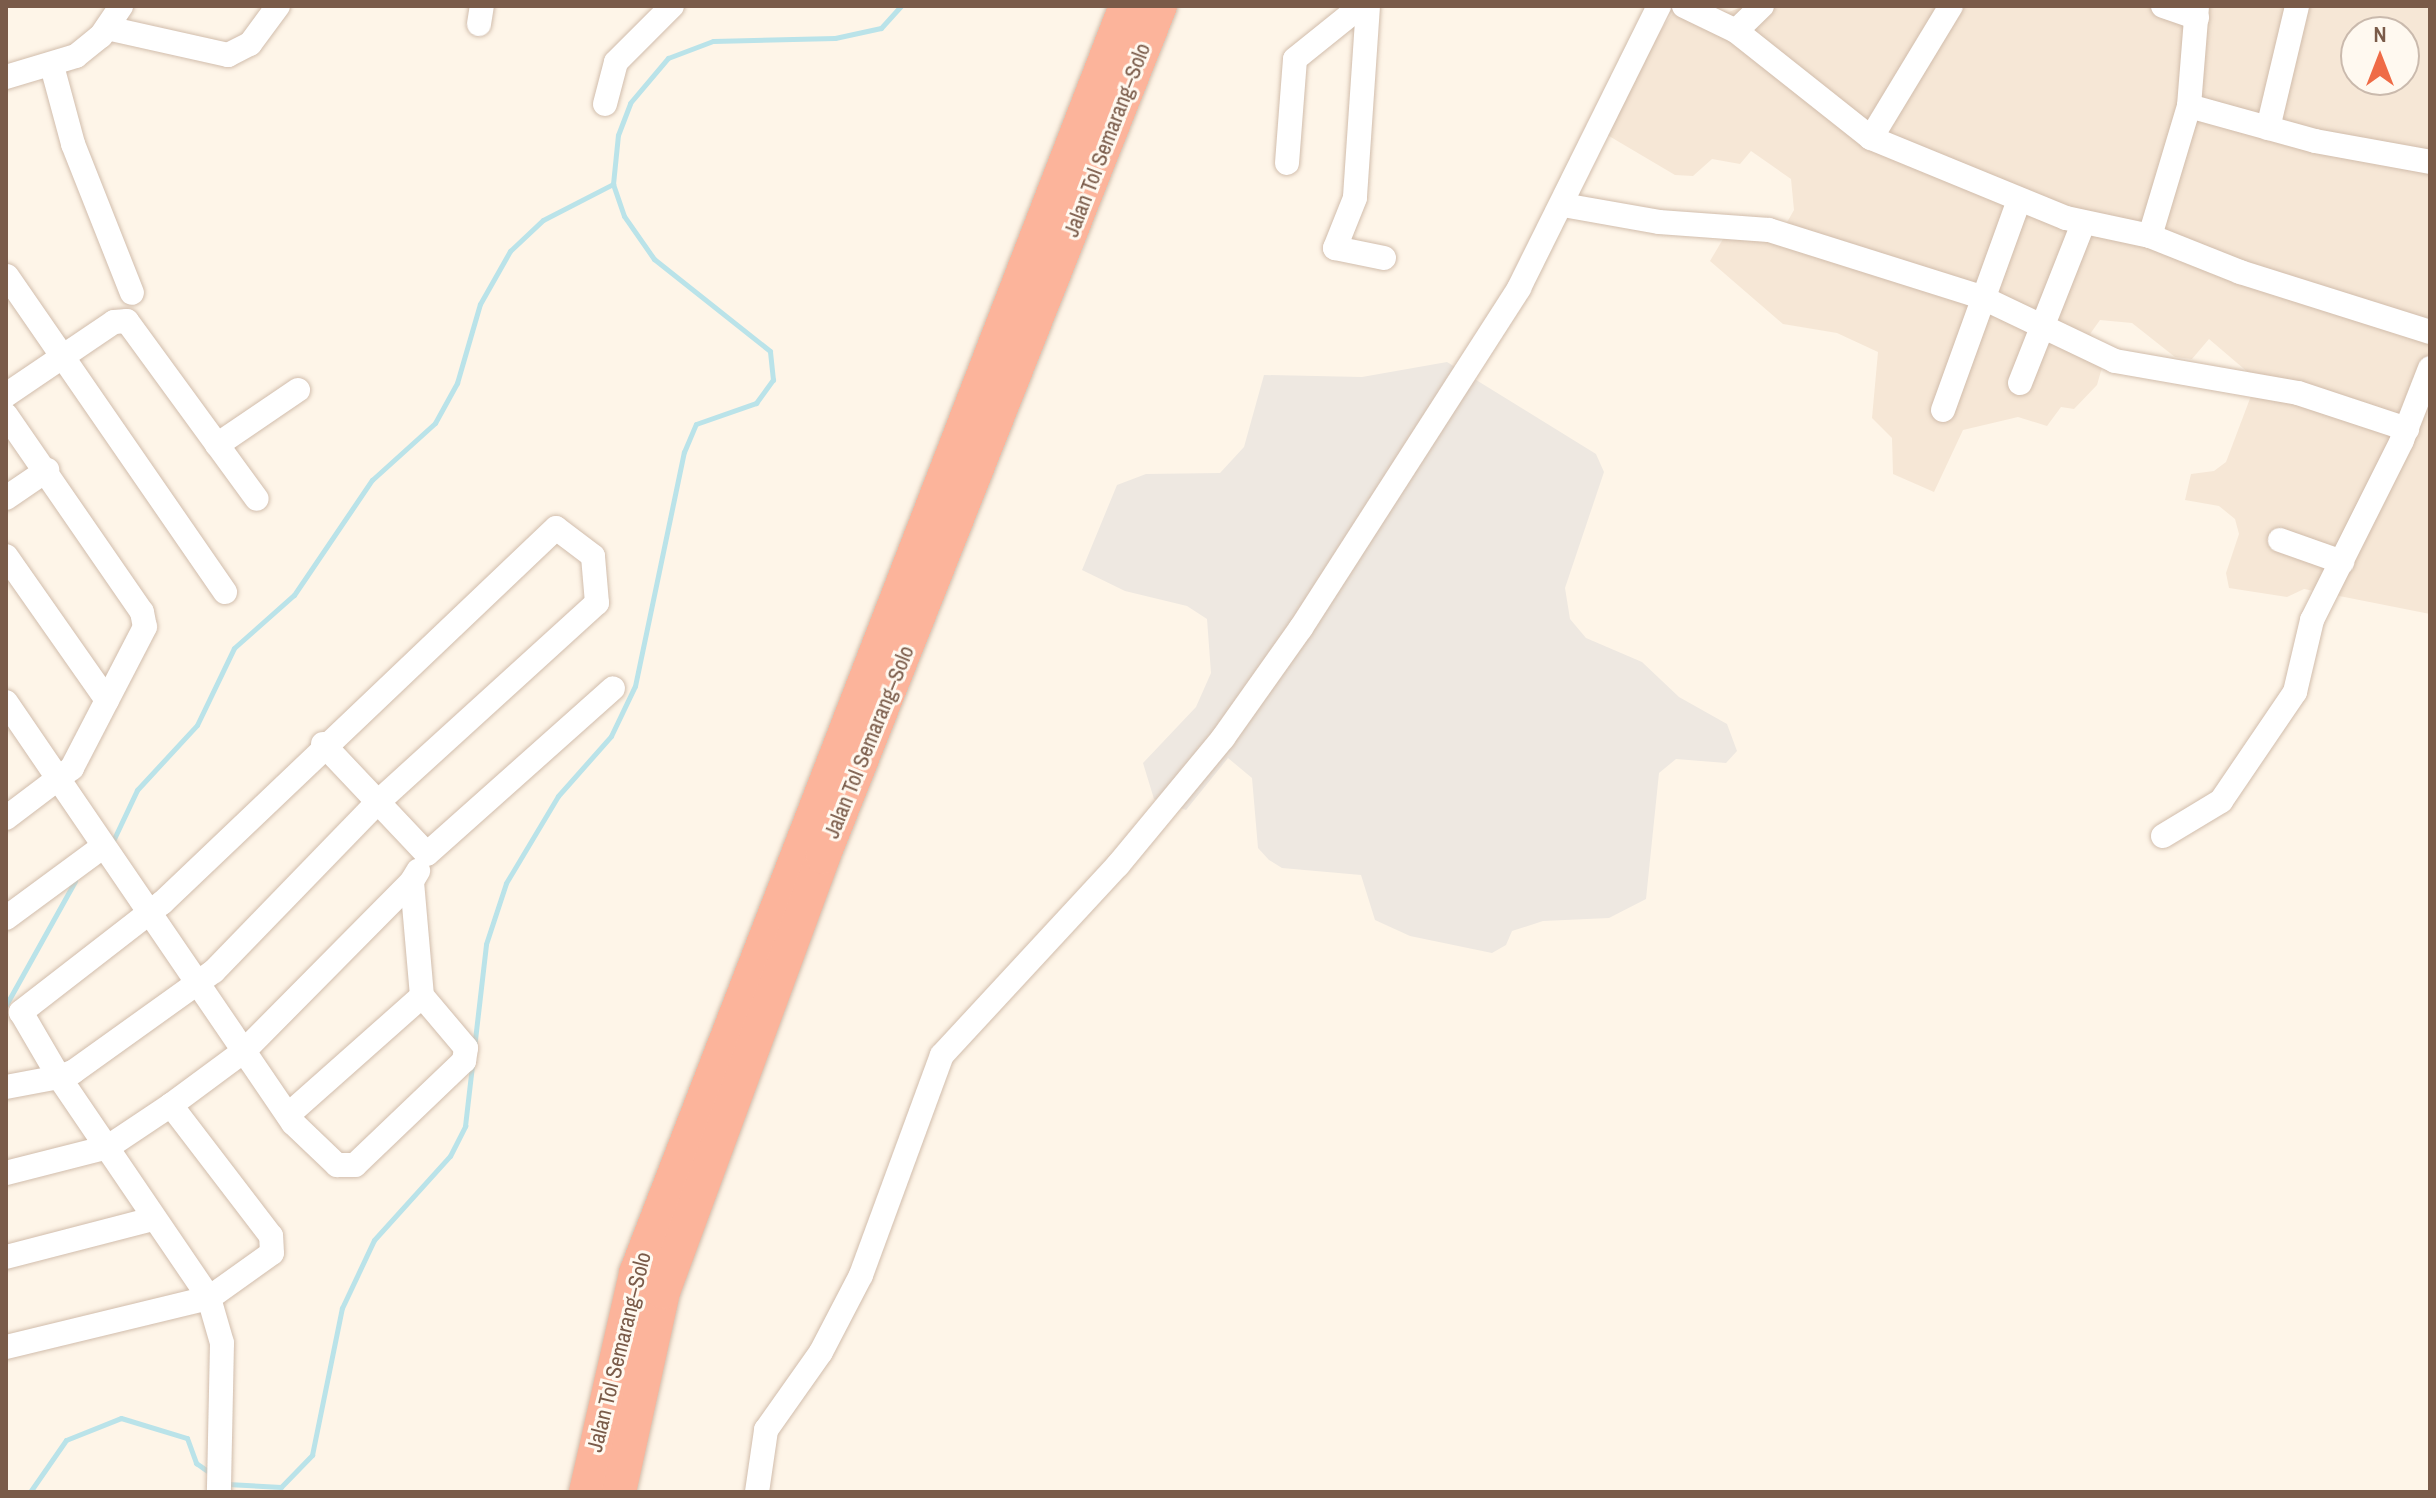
<!DOCTYPE html>
<html>
<head>
<meta charset="utf-8">
<style>
  body { margin:0 }
  #map { position:relative; width:2436px; height:1498px; overflow:hidden; background:#fef5e8; font-family:"Archivo Narrow",sans-serif }
  div>[style] { position:absolute }
  .residential>* { inset:0; background:#f6e7d6 }
  .industrial>* { inset:0; background:#eee8e1 }
  .stream>* { height:5px; margin:-2.5px; padding:0 2.5px; transform-origin:2.5px; border-radius:2.5px; background:#bae3e9 }
  .roads { filter:drop-shadow(0 0 2px #d1bdac) drop-shadow(0 0 2px #d1bdac) }
  .minor>* { height:24px; margin:-12px; padding:0 12px; transform-origin:12px; border-radius:12px; background:#fff }
  .highway>* { height:34px; margin:-17px; padding:0 17px; transform-origin:17px; border-radius:17px; background:#fcb49b }
  span { translate:-50% -50%; white-space:nowrap; text-align:center; line-height:1.15; -webkit-text-stroke:6px #fff9f0; paint-order:stroke }
  .street-label { font-size:22px; color:#7a5b49 }
  .frame { position:absolute; inset:0; border:8px solid #7a5b49; pointer-events:none }
  .north { position:absolute; left:2340px; top:16px; width:80px; height:80px; box-sizing:border-box; background:#fff9f0; border:2px solid #cabaad; border-radius:50%; rotate:0deg; font-size:22px; font-weight:700; line-height:32px; text-align:center; color:#7a5b49 }
  .north::after { content:''; display:block; margin:auto; width:28px; height:36px; background:#ef6b46; clip-path:polygon(50% 0,100% 100%,50% 72%,0 100%) }
</style>
</head>
<body>
<div id="map">
  <div class="residential">
    <div style="clip-path:polygon(evenodd,1678px 6px,1729px 12px,1744px 6px,2430px 6px,2430px 614px,2304px 589px,2287px 597px,2229px 588px,2226px 573px,2239px 534px,2235px 519px,2219px 506px,2185px 500px,2191px 474px,2214px 471px,2226px 462px,2257px 380px,2209px 339px,2192px 359px,2175px 357px,2132px 323px,2100px 320px,2090px 334px,2107px 350px,2097px 385px,2074px 409px,2061px 407px,2047px 426px,2018px 417px,1963px 430px,1934px 492px,1893px 474px,1892px 438px,1872px 418px,1878px 352px,1837px 333px,1783px 324px,1710px 261px,1726px 234px,1786px 224px,1794px 210px,1791px 179px,1751px 151px,1740px 164px,1712px 159px,1693px 176px,1675px 175px,1609px 136px,1633px 69px,1678px 6px,2356px 32px,2404px 32px,2404px 80px,2356px 80px,2356px 32px)"></div>
  </div>
  <div class="industrial">
    <div style="clip-path:polygon(1447px 362px,1596px 454px,1604px 472px,1565px 588px,1570px 619px,1586px 638px,1642px 662px,1679px 697px,1727px 724px,1737px 751px,1726px 763px,1676px 759px,1659px 773px,1646px 899px,1609px 918px,1543px 921px,1512px 931px,1506px 945px,1492px 953px,1410px 936px,1375px 920px,1361px 875px,1282px 868px,1269px 860px,1258px 848px,1252px 778px,1228px 758px,1186px 810px,1154px 799px,1143px 763px,1196px 707px,1211px 673px,1207px 619px,1187px 606px,1125px 591px,1082px 570px,1117px 485px,1146px 474px,1220px 473px,1244px 447px,1264px 375px,1362px 377px)"></div>
  </div>
  <div class="stream">
    <div style="left:112px;top:843px;width:59px;rotate:-64.7deg"></div>
    <div style="left:137px;top:790px;width:88px;rotate:-47.3deg"></div>
    <div style="left:197px;top:725px;width:85px;rotate:-64.3deg"></div>
    <div style="left:234px;top:648px;width:80px;rotate:-41.5deg"></div>
    <div style="left:294px;top:595px;width:139px;rotate:-55.9deg"></div>
    <div style="left:372px;top:480px;width:85px;rotate:-42.1deg"></div>
    <div style="left:435px;top:423px;width:46px;rotate:-61.2deg"></div>
    <div style="left:457px;top:383px;width:82px;rotate:-73.8deg"></div>
    <div style="left:480px;top:304px;width:61px;rotate:-60.5deg"></div>
    <div style="left:510px;top:251px;width:45px;rotate:-43.2deg"></div>
    <div style="left:543px;top:220px;width:79px;rotate:-27.2deg"></div>
    <div style="left:6px;top:1005px;width:142px;rotate:-60.9deg"></div>
    <div style="left:227px;top:1484px;width:54px;rotate:3.2deg"></div>
    <div style="left:281px;top:1487px;width:45px;rotate:-45.9deg"></div>
    <div style="left:312px;top:1455px;width:150px;rotate:-78.5deg"></div>
    <div style="left:342px;top:1308px;width:75px;rotate:-64.8deg"></div>
    <div style="left:374px;top:1240px;width:113px;rotate:-47.9deg"></div>
    <div style="left:450px;top:1156px;width:34px;rotate:-63deg"></div>
    <div style="left:465px;top:1126px;width:183px;rotate:-83.4deg"></div>
    <div style="left:486px;top:944px;width:64px;rotate:-71.8deg"></div>
    <div style="left:506px;top:883px;width:101px;rotate:-59.1deg"></div>
    <div style="left:558px;top:796px;width:80px;rotate:-48.5deg"></div>
    <div style="left:611px;top:736px;width:55px;rotate:-64.4deg"></div>
    <div style="left:635px;top:686px;width:239px;rotate:-78.2deg"></div>
    <div style="left:684px;top:452px;width:30px;rotate:-67deg"></div>
    <div style="left:696px;top:424px;width:64px;rotate:-19.3deg"></div>
    <div style="left:756px;top:403px;width:29px;rotate:-54deg"></div>
    <div style="left:773px;top:380px;width:29px;rotate:-96deg"></div>
    <div style="left:770px;top:351px;width:148px;rotate:-141.6deg"></div>
    <div style="left:654px;top:259px;width:52px;rotate:-124.9deg"></div>
    <div style="left:624px;top:216px;width:34px;rotate:-109deg"></div>
    <div style="left:613px;top:184px;width:49px;rotate:-84.2deg"></div>
    <div style="left:618px;top:135px;width:34px;rotate:-69deg"></div>
    <div style="left:630px;top:103px;width:59px;rotate:-49.8deg"></div>
    <div style="left:668px;top:58px;width:48px;rotate:-20.7deg"></div>
    <div style="left:713px;top:41px;width:122px;rotate:-1.4deg"></div>
    <div style="left:835px;top:38px;width:47px;rotate:-12.3deg"></div>
    <div style="left:881px;top:28px;width:30px;rotate:-48deg"></div>
    <div style="left:30px;top:1492px;width:63px;rotate:-55.3deg"></div>
    <div style="left:66px;top:1440px;width:59px;rotate:-21.8deg"></div>
    <div style="left:121px;top:1418px;width:69px;rotate:16.9deg"></div>
    <div style="left:187px;top:1438px;width:27px;rotate:70deg"></div>
    <div style="left:196px;top:1463px;width:19px;rotate:35deg"></div>
  </div>
  <div class="roads">
    <div class="minor">
      <div style="left:1368px;top:6px;width:192px;rotate:93.9deg"></div>
      <div style="left:1355px;top:198px;width:54px;rotate:111.8deg"></div>
      <div style="left:1335px;top:248px;width:50px;rotate:11.5deg"></div>
      <div style="left:1684px;top:6px;width:58px;rotate:25.7deg"></div>
      <div style="left:1736px;top:31px;width:172px;rotate:38.4deg"></div>
      <div style="left:1871px;top:138px;width:211px;rotate:22.3deg"></div>
      <div style="left:2066px;top:218px;width:86px;rotate:12.1deg"></div>
      <div style="left:2150px;top:236px;width:136px;rotate:-73.3deg"></div>
      <div style="left:2189px;top:106px;width:100px;rotate:-85.4deg"></div>
      <div style="left:2163px;top:6px;width:36px;rotate:19deg"></div>
      <div style="left:479px;top:24px;width:18px;rotate:-81deg"></div>
      <div style="left:107px;top:28px;width:124px;rotate:12.6deg"></div>
      <div style="left:228px;top:55px;width:25px;rotate:-27deg"></div>
      <div style="left:250px;top:44px;width:47px;rotate:-53.6deg"></div>
      <div style="left:1736px;top:31px;width:36px;rotate:-44deg"></div>
      <div style="left:52px;top:66px;width:81px;rotate:74.9deg"></div>
      <div style="left:73px;top:144px;width:160px;rotate:68.4deg"></div>
      <div style="left:6px;top:77px;width:73px;rotate:-16.7deg"></div>
      <div style="left:76px;top:56px;width:32px;rotate:-39deg"></div>
      <div style="left:101px;top:36px;width:36px;rotate:-56deg"></div>
      <div style="left:605px;top:104px;width:43px;rotate:-75.3deg"></div>
      <div style="left:616px;top:62px;width:79px;rotate:-45deg"></div>
      <div style="left:2189px;top:106px;width:131px;rotate:15.5deg"></div>
      <div style="left:2315px;top:141px;width:117px;rotate:10.3deg"></div>
      <div style="left:2268px;top:128px;width:125px;rotate:-76.6deg"></div>
      <div style="left:1871px;top:138px;width:154px;rotate:-58.8deg"></div>
      <div style="left:1287px;top:163px;width:104px;rotate:-85.6deg"></div>
      <div style="left:1295px;top:59px;width:85px;rotate:-38.8deg"></div>
      <div style="left:1563px;top:205px;width:97px;rotate:10deg"></div>
      <div style="left:1659px;top:222px;width:110px;rotate:4.2deg"></div>
      <div style="left:1769px;top:230px;width:222px;rotate:17.5deg"></div>
      <div style="left:1981px;top:297px;width:148px;rotate:25.5deg"></div>
      <div style="left:2115px;top:361px;width:186px;rotate:9.9deg"></div>
      <div style="left:2298px;top:393px;width:115px;rotate:18.3deg"></div>
      <div style="left:2150px;top:236px;width:97px;rotate:21.8deg"></div>
      <div style="left:2240px;top:272px;width:199px;rotate:17.5deg"></div>
      <div style="left:7px;top:276px;width:384px;rotate:55.4deg"></div>
      <div style="left:2020px;top:383px;width:171px;rotate:-68.4deg"></div>
      <div style="left:6px;top:395px;width:130px;rotate:-34.1deg"></div>
      <div style="left:114px;top:322px;width:13px;rotate:-4deg"></div>
      <div style="left:127px;top:321px;width:220px;rotate:53.9deg"></div>
      <div style="left:1943px;top:410px;width:223px;rotate:-70.1deg"></div>
      <div style="left:6px;top:415px;width:239px;rotate:55.4deg"></div>
      <div style="left:142px;top:612px;width:15px;rotate:79deg"></div>
      <div style="left:145px;top:627px;width:159px;rotate:117.4deg"></div>
      <div style="left:72px;top:768px;width:83px;rotate:142.9deg"></div>
      <div style="left:217px;top:445px;width:98px;rotate:-34.2deg"></div>
      <div style="left:6px;top:498px;width:50px;rotate:-34.3deg"></div>
      <div style="left:2280px;top:540px;width:66px;rotate:19.5deg"></div>
      <div style="left:6px;top:556px;width:176px;rotate:55deg"></div>
      <div style="left:6px;top:702px;width:510px;rotate:55.72deg"></div>
      <div style="left:293px;top:1123px;width:61px;rotate:43.7deg"></div>
      <div style="left:337px;top:1165px;width:18px"></div>
      <div style="left:355px;top:1165px;width:151px;rotate:-43.7deg"></div>
      <div style="left:464px;top:1061px;width:13px;rotate:-81deg"></div>
      <div style="left:466px;top:1048px;width:68px;rotate:-130.2deg"></div>
      <div style="left:323px;top:744px;width:151px;rotate:46.6deg"></div>
      <div style="left:427px;top:854px;width:249px;rotate:-41.7deg"></div>
      <div style="left:2163px;top:836px;width:68px;rotate:-31.1deg"></div>
      <div style="left:2221px;top:801px;width:132px;rotate:-55.8deg"></div>
      <div style="left:2295px;top:692px;width:74px;rotate:-76.7deg"></div>
      <div style="left:2312px;top:620px;width:201px;rotate:-63.4deg"></div>
      <div style="left:2402px;top:440px;width:77px;rotate:-68.7deg"></div>
      <div style="left:6px;top:918px;width:118px;rotate:-36.4deg"></div>
      <div style="left:6px;top:1087px;width:54px;rotate:-10.7deg"></div>
      <div style="left:59px;top:1077px;width:15px;rotate:-20deg"></div>
      <div style="left:73px;top:1072px;width:173px;rotate:-35.6deg"></div>
      <div style="left:214px;top:971px;width:235px;rotate:-45.9deg"></div>
      <div style="left:378px;top:802px;width:296px;rotate:-42.3deg"></div>
      <div style="left:597px;top:603px;width:47px;rotate:-94.9deg"></div>
      <div style="left:593px;top:556px;width:46px;rotate:-142.9deg"></div>
      <div style="left:556px;top:528px;width:543px;rotate:136.42deg"></div>
      <div style="left:163px;top:902px;width:180px;rotate:142.2deg"></div>
      <div style="left:21px;top:1012px;width:75px;rotate:59.7deg"></div>
      <div style="left:59px;top:1077px;width:267px;rotate:55.8deg"></div>
      <div style="left:209px;top:1298px;width:47px;rotate:73.9deg"></div>
      <div style="left:222px;top:1343px;width:149px;rotate:91.2deg"></div>
      <div style="left:288px;top:1115px;width:179px;rotate:-41.6deg"></div>
      <div style="left:422px;top:996px;width:115px;rotate:-95deg"></div>
      <div style="left:412px;top:881px;width:12px;rotate:-59deg"></div>
      <div style="left:6px;top:1173px;width:105px;rotate:-14.3deg"></div>
      <div style="left:108px;top:1147px;width:76px;rotate:-33.7deg"></div>
      <div style="left:171px;top:1105px;width:91px;rotate:-36.5deg"></div>
      <div style="left:244px;top:1051px;width:239px;rotate:-45.3deg"></div>
      <div style="left:6px;top:1257px;width:152px;rotate:-14.5deg"></div>
      <div style="left:6px;top:1347px;width:209px;rotate:-13.6deg"></div>
      <div style="left:209px;top:1298px;width:77px;rotate:-35.5deg"></div>
      <div style="left:272px;top:1253px;width:17px;rotate:-93deg"></div>
      <div style="left:271px;top:1236px;width:165px;rotate:-127.4deg"></div>
      <div style="left:757px;top:1492px;width:63px;rotate:-81.7deg"></div>
      <div style="left:766px;top:1430px;width:95px;rotate:-54.8deg"></div>
      <div style="left:821px;top:1352px;width:87px;rotate:-62.5deg"></div>
      <div style="left:861px;top:1275px;width:234px;rotate:-69.8deg"></div>
      <div style="left:942px;top:1055px;width:259px;rotate:-47.2deg"></div>
      <div style="left:1118px;top:865px;width:165px;rotate:-50.4deg"></div>
      <div style="left:1223px;top:738px;width:135px;rotate:-54.7deg"></div>
      <div style="left:1301px;top:628px;width:404px;rotate:-57.3deg"></div>
      <div style="left:1519px;top:288px;width:315px;rotate:-63.6deg"></div>
    </div>
    <div class="highway">
      <div style="left:586px;top:1492px;width:225px;rotate:-77.1deg"></div>
      <div style="left:636px;top:1273px;width:1358px;rotate:-68.86deg"></div>
      <div style="left:619px;top:1492px;width:205px;rotate:-77.6deg"></div>
      <div style="left:663px;top:1292px;width:463px;rotate:-69.8deg"></div>
      <div style="left:823px;top:857px;width:915px;rotate:-68.4deg"></div>
    </div>
  </div>
  <div class="street-label">
    <span style="left:1107px;top:140px;rotate:-69deg">Jalan Tol Semarang–Solo</span>
    <span style="left:869px;top:742px;rotate:-68deg">Jalan Tol Semarang–Solo</span>
    <span style="left:619px;top:1352px;rotate:-76deg">Jalan Tol Semarang–Solo</span>
  </div>
  <div class="frame"></div>
  <div class="north">N</div>
</div>
</body>
</html>
